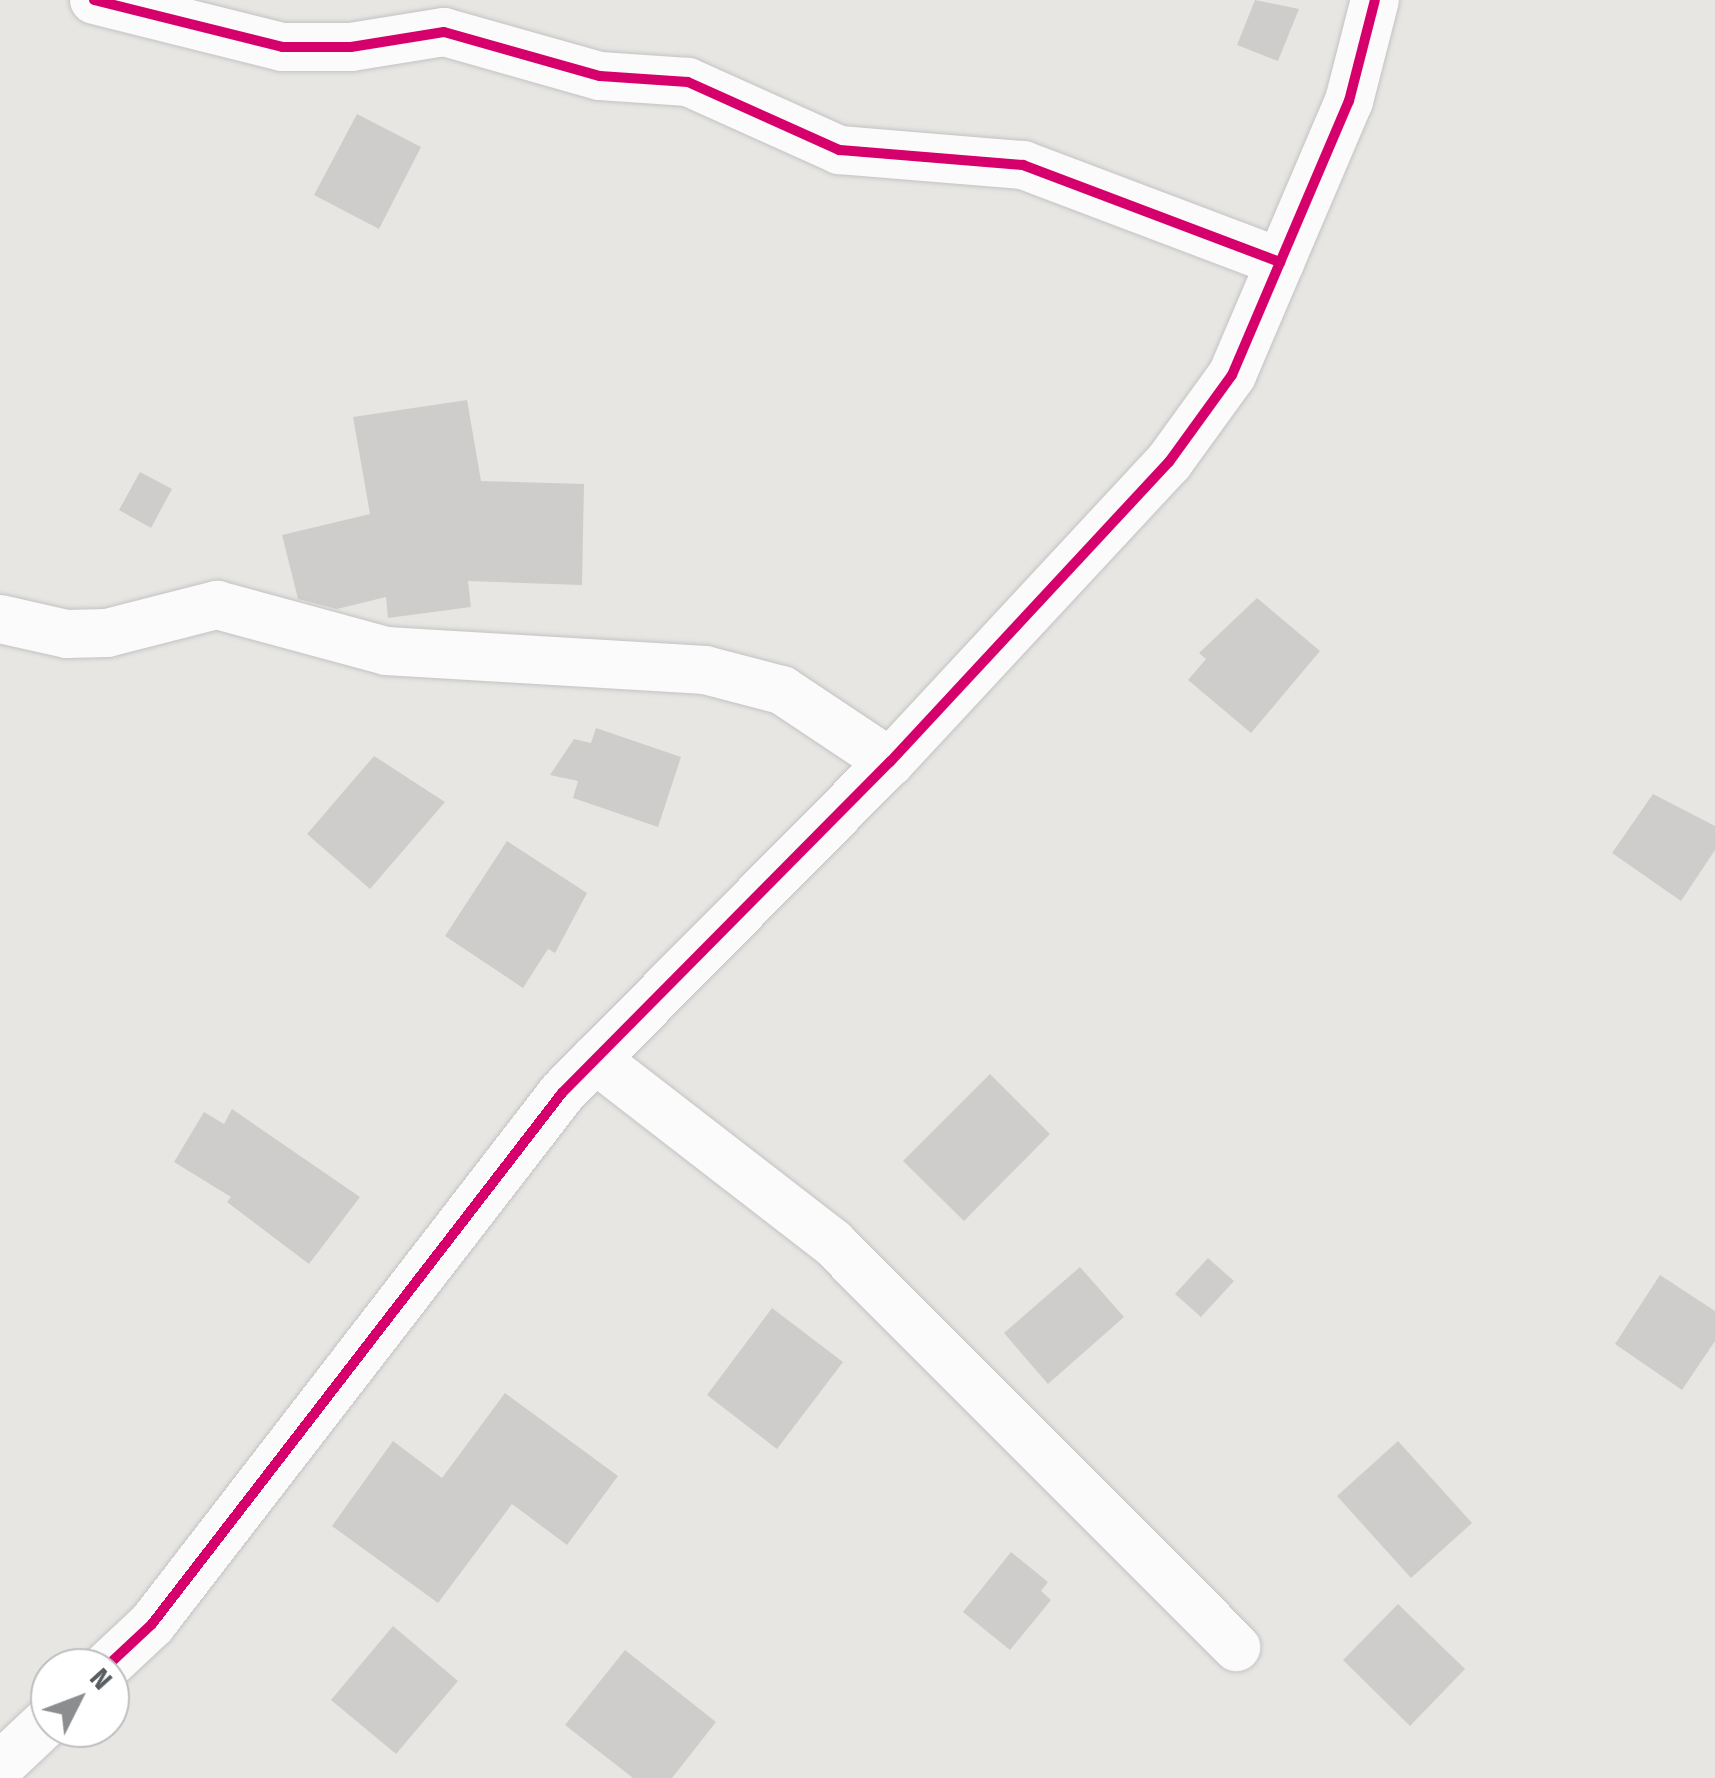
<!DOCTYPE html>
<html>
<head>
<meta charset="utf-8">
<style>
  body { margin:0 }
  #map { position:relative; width:1715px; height:1778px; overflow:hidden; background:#e8e6e3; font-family:"Fira Sans Condensed",sans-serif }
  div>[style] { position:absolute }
  .building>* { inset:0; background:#cfcdcc }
  .roads { filter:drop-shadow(0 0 2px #c2c3c3) drop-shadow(0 0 2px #c2c3c3) }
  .minor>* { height:48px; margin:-24px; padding:0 24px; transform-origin:24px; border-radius:24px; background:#fcfbfb }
  .cycleway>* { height:10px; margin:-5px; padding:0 5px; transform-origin:5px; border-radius:5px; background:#d6006c }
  span { translate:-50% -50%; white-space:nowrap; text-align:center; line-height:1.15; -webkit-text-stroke:8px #fff; paint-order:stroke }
  .north { position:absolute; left:30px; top:1648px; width:100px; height:100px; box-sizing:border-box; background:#fff; border:2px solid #bdbebf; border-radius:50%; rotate:48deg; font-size:28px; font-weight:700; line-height:40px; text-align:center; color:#595d60 }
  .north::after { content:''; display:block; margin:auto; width:35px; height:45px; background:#8b8d8e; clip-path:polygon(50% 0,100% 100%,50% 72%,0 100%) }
</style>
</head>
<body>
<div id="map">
  <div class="building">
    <div style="clip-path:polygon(1255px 0,1299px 9px,1278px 61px,1237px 45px)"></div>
    <div style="clip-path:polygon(357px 114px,421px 147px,379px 229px,314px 195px)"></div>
    <div style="clip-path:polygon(467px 400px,481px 481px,584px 484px,582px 585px,468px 581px,471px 607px,388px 618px,386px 597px,337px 609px,298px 599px,282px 535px,370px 514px,353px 417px)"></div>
    <div style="clip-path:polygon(140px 472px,172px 489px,151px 528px,119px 510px)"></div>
    <div style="clip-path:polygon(1257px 598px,1320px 651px,1251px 733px,1188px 680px,1206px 659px,1199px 653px)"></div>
    <div style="clip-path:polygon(596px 728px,681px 757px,658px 827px,573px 798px,578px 781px,550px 775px,574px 739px,591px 743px)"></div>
    <div style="clip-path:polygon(374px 756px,445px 802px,370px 889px,307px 834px)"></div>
    <div style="clip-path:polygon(1653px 794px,1715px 826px,1715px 850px,1681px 901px,1612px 853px)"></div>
    <div style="clip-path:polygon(507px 841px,587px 893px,555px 953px,548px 949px,523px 988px,445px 936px)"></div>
    <div style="clip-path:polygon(990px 1074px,1050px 1134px,964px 1221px,903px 1161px)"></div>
    <div style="clip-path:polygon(232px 1109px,360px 1197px,309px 1264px,227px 1202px,231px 1197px,174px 1162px,204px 1112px,224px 1124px)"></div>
    <div style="clip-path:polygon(1208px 1258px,1234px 1281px,1201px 1317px,1175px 1294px)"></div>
    <div style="clip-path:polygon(1080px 1267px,1124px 1317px,1048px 1384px,1004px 1333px)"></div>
    <div style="clip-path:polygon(1660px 1275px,1715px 1311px,1715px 1341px,1682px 1390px,1615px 1344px)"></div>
    <div style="clip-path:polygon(772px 1308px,843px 1362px,777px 1449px,707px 1395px)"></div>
    <div style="clip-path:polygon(505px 1393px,618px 1476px,567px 1545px,512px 1504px,438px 1603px,332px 1526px,393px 1441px,442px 1478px)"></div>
    <div style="clip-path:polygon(1398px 1441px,1472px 1523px,1411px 1578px,1337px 1496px)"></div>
    <div style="clip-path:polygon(1011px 1552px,1048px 1582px,1041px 1591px,1051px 1600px,1010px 1650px,963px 1612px)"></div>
    <div style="clip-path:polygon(1398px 1604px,1465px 1669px,1410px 1726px,1343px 1660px)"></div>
    <div style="clip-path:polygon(393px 1626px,458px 1681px,396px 1754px,331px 1700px)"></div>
    <div style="clip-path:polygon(625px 1650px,716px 1722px,672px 1778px,633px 1778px,565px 1725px)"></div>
  </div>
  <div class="roads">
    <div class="minor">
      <div style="left:94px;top:0;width:194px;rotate:14deg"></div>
      <div style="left:282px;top:47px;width:69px"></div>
      <div style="left:351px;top:47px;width:94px;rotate:-9.2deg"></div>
      <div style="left:444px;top:32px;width:162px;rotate:15.8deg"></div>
      <div style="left:600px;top:76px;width:88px;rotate:3.9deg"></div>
      <div style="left:688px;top:82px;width:166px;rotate:24.2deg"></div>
      <div style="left:839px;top:150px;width:185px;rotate:4.7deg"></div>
      <div style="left:1023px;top:165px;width:275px;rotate:20.7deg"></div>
      <div style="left:0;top:619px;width:69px;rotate:12.6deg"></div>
      <div style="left:67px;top:634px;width:40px;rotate:-1.4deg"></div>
      <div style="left:107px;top:633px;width:114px;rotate:-14.3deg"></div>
      <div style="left:217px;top:605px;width:175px;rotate:15.2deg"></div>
      <div style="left:386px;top:651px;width:320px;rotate:3.4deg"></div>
      <div style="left:705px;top:670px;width:80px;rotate:14.6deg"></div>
      <div style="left:782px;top:690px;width:130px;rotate:33.7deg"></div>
      <div style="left:595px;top:1059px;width:301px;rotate:37.7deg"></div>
      <div style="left:833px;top:1243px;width:571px;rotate:45.07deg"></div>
      <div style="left:105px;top:1668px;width:64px;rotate:-43.1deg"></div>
      <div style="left:152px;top:1624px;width:671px;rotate:-52.33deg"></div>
      <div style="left:562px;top:1093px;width:466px;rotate:-45.3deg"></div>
      <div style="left:890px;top:762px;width:410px;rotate:-47.1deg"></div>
      <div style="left:1169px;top:462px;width:107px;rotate:-54.1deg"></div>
      <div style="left:1232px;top:375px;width:298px;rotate:-66.9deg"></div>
      <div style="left:1349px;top:101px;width:104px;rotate:-75.6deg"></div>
      <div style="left:0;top:1766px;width:69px;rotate:-43.2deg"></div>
    </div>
  </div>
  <div class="cycleway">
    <div style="left:94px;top:0;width:194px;rotate:14deg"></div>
    <div style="left:282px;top:47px;width:69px"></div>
    <div style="left:351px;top:47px;width:94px;rotate:-9.2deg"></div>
    <div style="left:444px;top:32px;width:162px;rotate:15.8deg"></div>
    <div style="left:600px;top:76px;width:88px;rotate:3.9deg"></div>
    <div style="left:688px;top:82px;width:166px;rotate:24.2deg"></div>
    <div style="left:839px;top:150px;width:185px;rotate:4.7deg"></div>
    <div style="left:1023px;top:165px;width:275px;rotate:20.7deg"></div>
    <div style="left:105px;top:1668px;width:64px;rotate:-43.1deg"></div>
    <div style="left:152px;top:1624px;width:671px;rotate:-52.33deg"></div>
    <div style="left:562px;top:1093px;width:466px;rotate:-45.3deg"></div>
    <div style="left:890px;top:762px;width:410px;rotate:-47.1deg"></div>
    <div style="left:1169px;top:462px;width:107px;rotate:-54.1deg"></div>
    <div style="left:1232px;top:375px;width:298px;rotate:-66.9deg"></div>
    <div style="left:1349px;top:101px;width:104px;rotate:-75.6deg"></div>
  </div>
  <div class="north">N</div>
</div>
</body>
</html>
